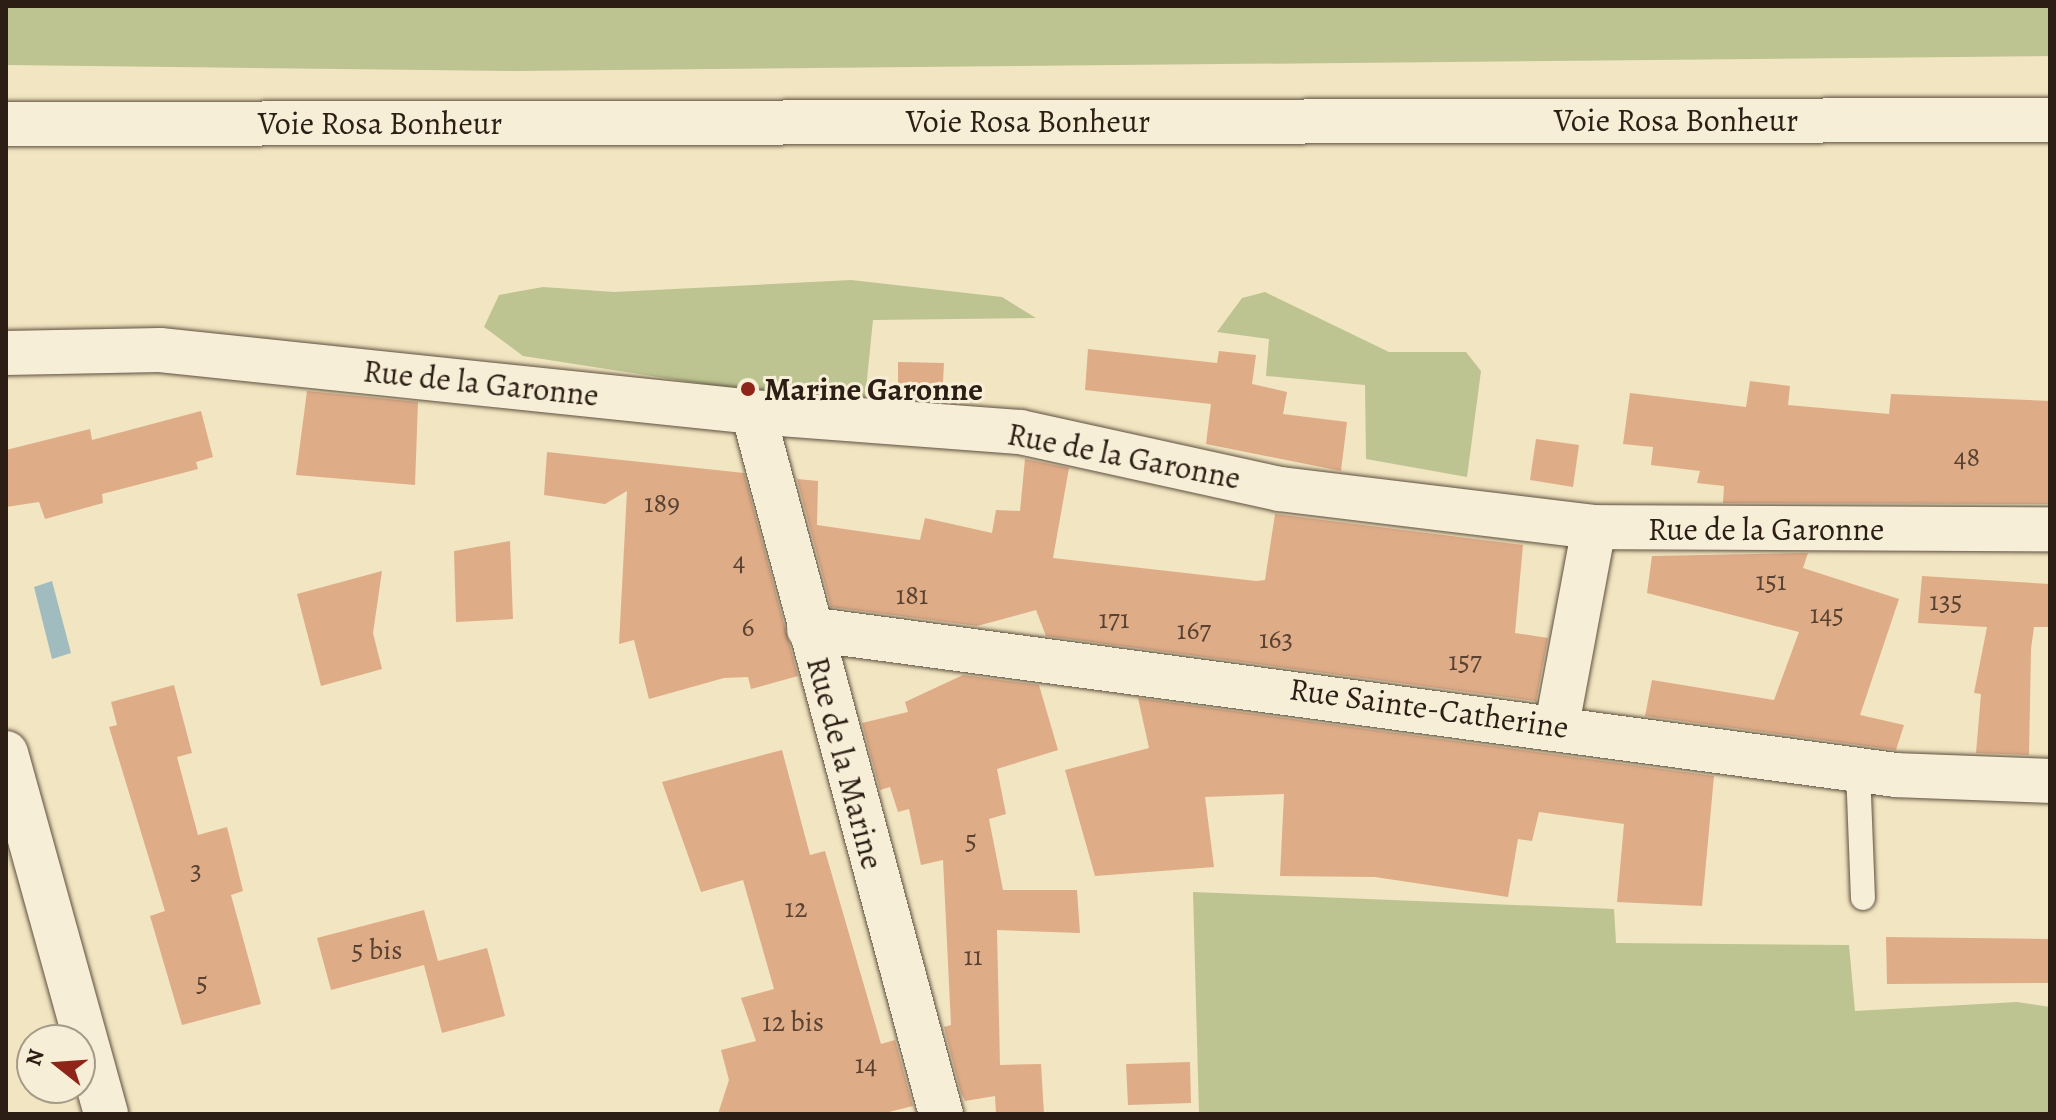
<!DOCTYPE html>
<html>
<head>
<meta charset="utf-8">
<style>
  body { margin:0 }
  #map { position:relative; width:2056px; height:1120px; overflow:hidden; background:#f2e5c1; font-family:Alegreya,serif }
  div>[style] { position:absolute }
  .green>* { inset:0; background:#bdc491 }
  .water>* { inset:0; background:#a1bcbe }
  .building>* { inset:0; background:#dfac88 }
  .roads { filter:drop-shadow(0 0 2px #5e503f) drop-shadow(0 0 2px #5e503f) }
  .lane>* { height:24px; margin:-12px; padding:0 12px; transform-origin:12px; border-radius:12px; background:#f7eed7 }
  .street>* { height:44px; margin:-22px; padding:0 22px; transform-origin:22px; border-radius:22px; background:#f7eed7 }
  .secondary>* { height:44px; margin:-22px; padding:0 22px; transform-origin:22px; border-radius:22px; background:#f7eed7 }
  .dots>* { width:22px; height:22px; translate:-50% -50%; box-sizing:border-box; border:4px solid #f7eed7; border-radius:50% }
  span { translate:-50% -50%; white-space:nowrap; text-align:center; line-height:1.15; -webkit-text-stroke:6px #f7eed7; paint-order:stroke }
  .number-label { font-size:28px; color:#594231 }
  .number-label span { -webkit-text-stroke-width:0 }
  .street-label { font-size:32px; color:#2c1e14 }
  .poi-label { font-size:32px; color:#2c1e14; font-weight:700 }
  .left { translate:0 -50%; text-align:left }
  .frame { position:absolute; inset:0; border:8px solid #2c1e14; pointer-events:none }
  .north { position:absolute; left:16px; top:1024px; width:80px; height:80px; box-sizing:border-box; background:#f7eed7; border:2px solid #a69b89; border-radius:50%; rotate:287deg; font-size:22px; font-weight:700; line-height:32px; text-align:center; color:#2c1e14 }
  .north::after { content:''; display:block; margin:auto; width:28px; height:36px; background:#8f2418; clip-path:polygon(50% 0,100% 100%,50% 72%,0 100%) }
</style>
</head>
<body>
<div id="map">
  <div class="green">
    <div style="clip-path:polygon(6px 6px,2050px 6px,2050px 56px,517px 71px,6px 65px)"></div>
    <div style="clip-path:polygon(851px 280px,1002px 297px,1036px 318px,873px 320px,865px 399px,761px 393px,523px 356px,484px 327px,499px 295px,543px 287px,614px 292px)"></div>
    <div style="clip-path:polygon(1265px 292px,1389px 352px,1466px 352px,1481px 371px,1467px 477px,1366px 459px,1365px 385px,1266px 376px,1269px 339px,1217px 332px,1242px 298px)"></div>
    <div style="clip-path:polygon(1193px 892px,1614px 909px,1616px 943px,1849px 945px,1855px 1011px,2017px 1002px,2050px 1007px,2050px 1114px,1199px 1114px)"></div>
  </div>
  <div class="water">
    <div style="clip-path:polygon(52px 581px,71px 653px,52px 659px,34px 587px)"></div>
  </div>
  <div class="building">
    <div style="clip-path:polygon(1088px 349px,1217px 363px,1219px 351px,1256px 355px,1252px 384px,1287px 392px,1283px 414px,1347px 422px,1341px 471px,1206px 444px,1211px 404px,1085px 390px)"></div>
    <div style="clip-path:polygon(898px 362px,944px 363px,942px 400px,898px 397px)"></div>
    <div style="clip-path:polygon(1750px 381px,1790px 386px,1788px 405px,1889px 414px,1891px 394px,2050px 401px,2050px 504px,1723px 503px,1724px 486px,1697px 483px,1700px 471px,1651px 465px,1653px 447px,1623px 444px,1630px 393px,1746px 407px)"></div>
    <div style="clip-path:polygon(307px 391px,418px 402px,415px 485px,296px 475px)"></div>
    <div style="clip-path:polygon(201px 411px,213px 457px,196px 462px,198px 469px,102px 494px,103px 503px,45px 519px,39px 502px,6px 507px,6px 450px,90px 429px,92px 440px)"></div>
    <div style="clip-path:polygon(1536px 439px,1579px 445px,1573px 487px,1530px 480px)"></div>
    <div style="clip-path:polygon(547px 452px,744px 473px,798px 676px,751px 689px,748px 677px,724px 678px,649px 699px,634px 640px,619px 644px,627px 491px,605px 504px,544px 495px)"></div>
    <div style="clip-path:polygon(1025px 459px,1069px 468px,1053px 558px,1256px 581px,1265px 580px,1275px 514px,1523px 545px,1515px 633px,1548px 638px,1536px 701px,1046px 636px,1036px 610px,977px 626px,831px 607px,797px 479px,818px 481px,817px 525px,920px 540px,925px 518px,992px 533px,996px 510px,1020px 511px)"></div>
    <div style="clip-path:polygon(510px 541px,513px 619px,456px 622px,454px 551px)"></div>
    <div style="clip-path:polygon(1808px 553px,1803px 568px,1899px 599px,1860px 715px,1904px 725px,1896px 750px,1645px 716px,1652px 680px,1774px 700px,1799px 632px,1647px 593px,1652px 556px)"></div>
    <div style="clip-path:polygon(382px 571px,373px 633px,382px 669px,321px 686px,297px 594px)"></div>
    <div style="clip-path:polygon(1922px 576px,2050px 584px,2050px 627px,2034px 627px,2031px 649px,2029px 755px,1976px 753px,1981px 694px,1974px 693px,1987px 627px,1918px 623px)"></div>
    <div style="clip-path:polygon(963px 675px,1039px 685px,1058px 750px,997px 769px,1006px 814px,989px 819px,1003px 890px,1077px 890px,1080px 933px,997px 930px,1000px 1065px,1041px 1064px,1044px 1114px,996px 1114px,995px 1096px,965px 1101px,961px 1093px,944px 1027px,951px 1025px,943px 860px,921px 865px,909px 809px,898px 812px,890px 787px,880px 790px,862px 723px,908px 712px,905px 702px)"></div>
    <div style="clip-path:polygon(174px 685px,192px 753px,177px 757px,198px 835px,227px 827px,243px 891px,231px 895px,261px 1004px,182px 1025px,150px 916px,165px 911px,109px 727px,117px 725px,111px 702px)"></div>
    <div style="clip-path:polygon(1138px 698px,1714px 776px,1702px 906px,1617px 902px,1624px 824px,1539px 812px,1532px 841px,1518px 839px,1508px 897px,1375px 877px,1280px 876px,1284px 794px,1205px 797px,1214px 867px,1095px 876px,1065px 770px,1149px 748px)"></div>
    <div style="clip-path:polygon(782px 750px,810px 855px,825px 851px,881px 1044px,895px 1040px,913px 1106px,881px 1114px,718px 1114px,729px 1080px,721px 1050px,756px 1041px,741px 998px,774px 989px,743px 880px,701px 892px,662px 782px)"></div>
    <div style="clip-path:polygon(424px 910px,438px 961px,487px 948px,505px 1016px,442px 1033px,424px 965px,331px 990px,317px 938px)"></div>
    <div style="clip-path:polygon(1886px 937px,2050px 939px,2050px 983px,1887px 984px)"></div>
    <div style="clip-path:polygon(1190px 1062px,1191px 1103px,1128px 1105px,1126px 1064px)"></div>
  </div>
  <div class="roads">
    <div class="lane">
      <div style="left:1858px;top:769px;width:129px;rotate:87.8deg"></div>
    </div>
    <div class="street">
      <div style="left:6px;top:353px;width:154px;rotate:-1.1deg"></div>
      <div style="left:160px;top:350px;width:596px;rotate:5.97deg"></div>
      <div style="left:753px;top:412px;width:268px;rotate:4.3deg"></div>
      <div style="left:1020px;top:432px;width:266px;rotate:12.4deg"></div>
      <div style="left:1280px;top:489px;width:316px;rotate:6.9deg"></div>
      <div style="left:1594px;top:527px;width:456px;rotate:0.3deg"></div>
      <div style="left:753px;top:412px;width:727px;rotate:75.01deg"></div>
      <div style="left:809px;top:629px;width:1097px;rotate:7.65deg"></div>
      <div style="left:1896px;top:775px;width:154px;rotate:2.2deg"></div>
      <div style="left:1557px;top:725px;width:201px;rotate:-79.4deg"></div>
      <div style="left:6px;top:753px;width:375px;rotate:74.5deg"></div>
    </div>
    <div class="secondary">
      <div style="left:6px;top:124px;width:2044px;rotate:-0.11deg"></div>
    </div>
  </div>
  <div class="dots">
    <div style="left:748px;top:389px;background:#8f2418"></div>
  </div>
  <div class="number-label">
    <span style="left:1967px;top:457px">48</span>
    <span style="left:662px;top:503px">189</span>
    <span style="left:739px;top:561px">4</span>
    <span style="left:1771px;top:581px">151</span>
    <span style="left:912px;top:595px">181</span>
    <span style="left:1946px;top:601px">135</span>
    <span style="left:1827px;top:614px">145</span>
    <span style="left:1114px;top:619px">171</span>
    <span style="left:748px;top:627px">6</span>
    <span style="left:1194px;top:630px">167</span>
    <span style="left:1276px;top:639px">163</span>
    <span style="left:1465px;top:661px">157</span>
    <span style="left:971px;top:840px">5</span>
    <span style="left:196px;top:870px">3</span>
    <span style="left:796px;top:908px">12</span>
    <span style="left:377px;top:950px">5 bis</span>
    <span style="left:973px;top:956px">11</span>
    <span style="left:202px;top:982px">5</span>
    <span style="left:793px;top:1022px">12 bis</span>
    <span style="left:866px;top:1064px">14</span>
  </div>
  <div class="street-label">
    <span style="left:1676px;top:120px">Voie Rosa Bonheur</span>
    <span style="left:1028px;top:121px">Voie Rosa Bonheur</span>
    <span style="left:380px;top:123px">Voie Rosa Bonheur</span>
    <span style="left:481px;top:383px;rotate:6deg">Rue de la Garonne</span>
    <span style="left:1124px;top:456px;rotate:11deg">Rue de la Garonne</span>
    <span style="left:1766px;top:529px">Rue de la Garonne</span>
    <span style="left:1429px;top:708px;rotate:8deg">Rue Sainte-Catherine</span>
    <span style="left:845px;top:763px;rotate:75deg">Rue de la Marine</span>
  </div>
  <div class="poi-label">
    <span class="left" style="left:764px;top:389px">Marine Garonne</span>
  </div>
  <div class="frame"></div>
  <div class="north">N</div>
</div>
</body>
</html>
